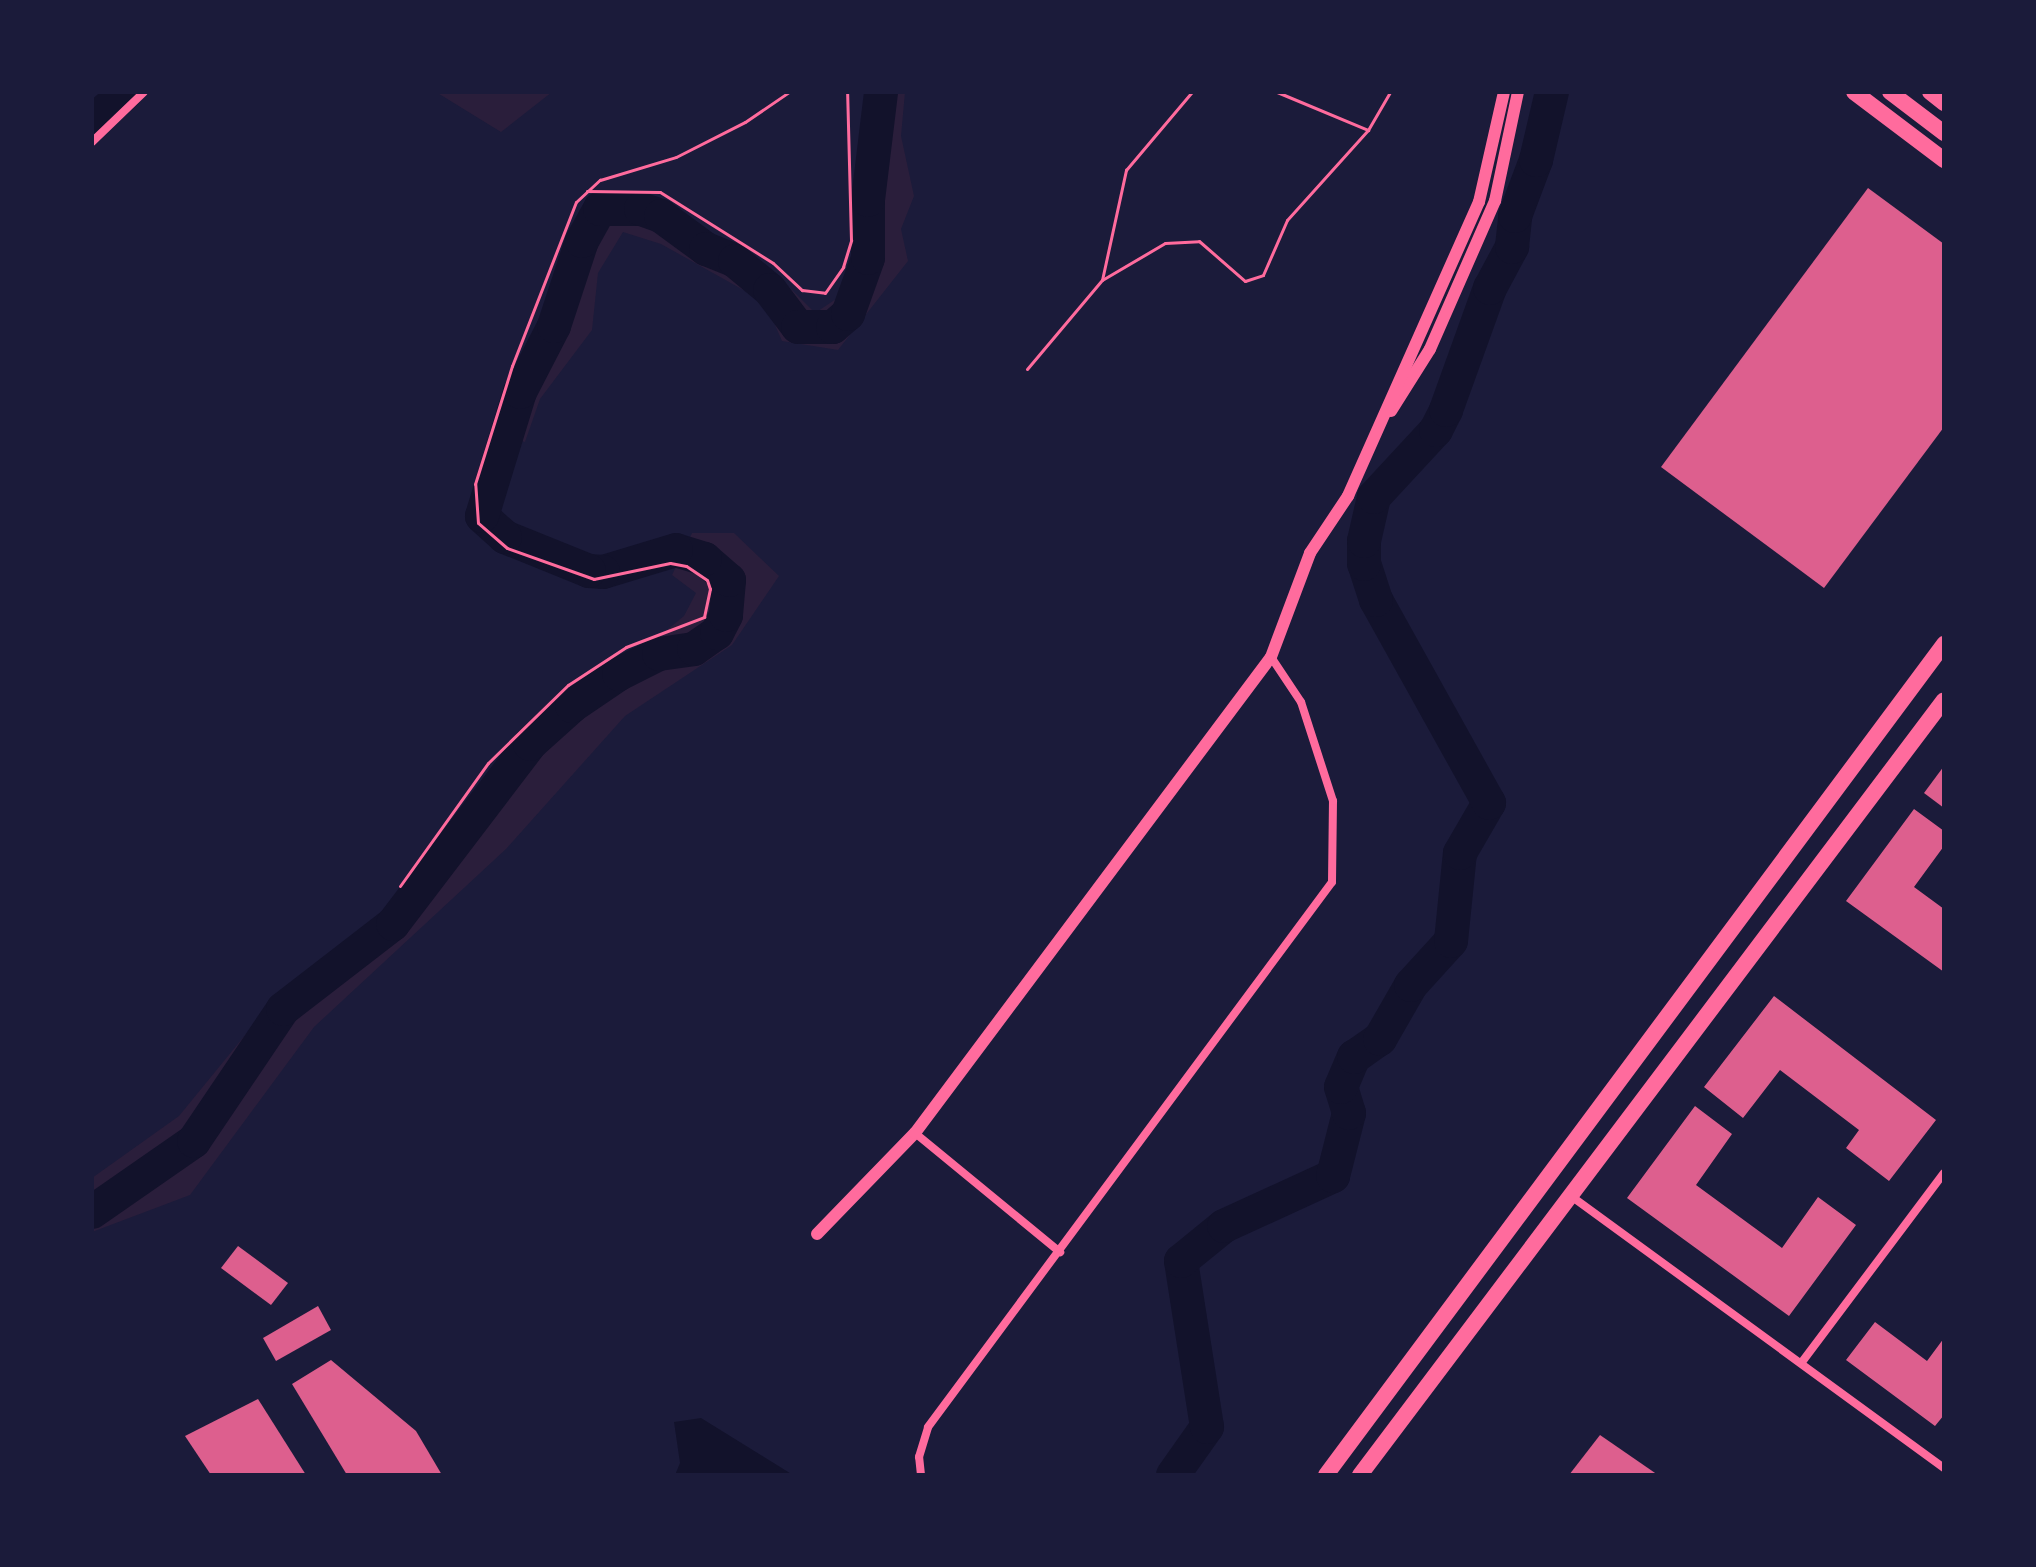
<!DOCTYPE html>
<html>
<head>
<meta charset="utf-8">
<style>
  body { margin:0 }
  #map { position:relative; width:2036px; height:1567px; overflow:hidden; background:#1b1b3a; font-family:Quicksand,sans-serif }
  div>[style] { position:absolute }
  .green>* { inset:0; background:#2a1e3b }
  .water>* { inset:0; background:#12122b }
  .river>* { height:34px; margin:-17px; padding:0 17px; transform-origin:17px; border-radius:17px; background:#12122b }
  .building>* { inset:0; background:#dd5f8e }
  .path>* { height:3px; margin:-1.5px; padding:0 1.5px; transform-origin:1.5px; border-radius:1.5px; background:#ff6b9d }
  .minor>* { height:8px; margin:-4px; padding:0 4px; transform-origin:4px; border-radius:4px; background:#ff6b9d }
  .tertiary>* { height:12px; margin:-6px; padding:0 6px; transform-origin:6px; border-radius:6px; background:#ff6b9d }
  .primary>* { height:16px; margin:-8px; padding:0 8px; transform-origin:8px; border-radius:8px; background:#ff6b9d }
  span { translate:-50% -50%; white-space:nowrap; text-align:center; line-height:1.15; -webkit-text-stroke:8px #1b1b3a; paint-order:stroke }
  .frame { position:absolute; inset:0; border:94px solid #1b1b3a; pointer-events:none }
</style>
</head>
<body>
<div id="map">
  <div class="green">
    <div style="clip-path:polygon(436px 92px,552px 92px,501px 132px)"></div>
    <div style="clip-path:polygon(866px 92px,905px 92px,901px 136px,914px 196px,901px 229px,908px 261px,838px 350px,782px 341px,765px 302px,661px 244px,623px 232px,598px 273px,592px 330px,540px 399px,525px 442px,498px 434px,585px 214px,615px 197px,674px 211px,784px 282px,815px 313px,839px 297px,862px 225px)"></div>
    <div style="clip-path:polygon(692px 533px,734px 533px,779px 576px,732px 645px,625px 716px,506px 849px,314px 1027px,190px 1195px,92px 1232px,92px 1178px,179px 1116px,246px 1034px,390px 914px,507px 760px,684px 616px,696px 593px,672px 575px)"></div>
  </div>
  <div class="water">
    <div style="clip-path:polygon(701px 1418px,793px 1475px,675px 1475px,680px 1463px,674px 1422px)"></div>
  </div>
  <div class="river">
    <div style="left:92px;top:122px;width:45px;rotate:-41.4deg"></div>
    <div style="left:92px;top:1212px;width:124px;rotate:-34.8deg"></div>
    <div style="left:194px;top:1141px;width:159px;rotate:-56deg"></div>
    <div style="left:283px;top:1009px;width:139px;rotate:-37.7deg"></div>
    <div style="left:393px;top:924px;width:226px;rotate:-52.7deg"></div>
    <div style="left:530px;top:744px;width:57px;rotate:-42.1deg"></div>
    <div style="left:572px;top:706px;width:57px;rotate:-34.2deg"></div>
    <div style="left:619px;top:674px;width:45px;rotate:-26.6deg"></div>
    <div style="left:659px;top:654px;width:35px;rotate:-8deg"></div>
    <div style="left:694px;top:649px;width:28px;rotate:-35deg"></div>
    <div style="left:717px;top:633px;width:20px;rotate:-63deg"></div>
    <div style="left:726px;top:615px;width:35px;rotate:-85deg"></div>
    <div style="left:729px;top:580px;width:32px;rotate:-139deg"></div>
    <div style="left:705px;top:559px;width:30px;rotate:-163deg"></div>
    <div style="left:676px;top:550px;width:76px;rotate:163.2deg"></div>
    <div style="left:603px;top:572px;width:14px;rotate:-176deg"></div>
    <div style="left:589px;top:571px;width:91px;rotate:-158deg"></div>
    <div style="left:505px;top:537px;width:31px;rotate:-138deg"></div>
    <div style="left:482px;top:516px;width:130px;rotate:-73deg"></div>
    <div style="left:520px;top:392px;width:74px;rotate:-62.7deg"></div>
    <div style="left:554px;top:326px;width:89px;rotate:-71.8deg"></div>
    <div style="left:582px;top:241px;width:37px;rotate:-61deg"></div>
    <div style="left:600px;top:209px;width:41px"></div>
    <div style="left:641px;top:209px;width:21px;rotate:19deg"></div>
    <div style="left:661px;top:216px;width:56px;rotate:36.3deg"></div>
    <div style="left:706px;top:249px;width:31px;rotate:22deg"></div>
    <div style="left:735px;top:261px;width:45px;rotate:39.6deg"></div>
    <div style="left:770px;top:290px;width:46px;rotate:52.9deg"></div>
    <div style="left:798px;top:327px;width:35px"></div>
    <div style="left:833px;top:327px;width:20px;rotate:-41deg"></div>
    <div style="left:848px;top:314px;width:59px;rotate:-70.3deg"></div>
    <div style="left:868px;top:258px;width:58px;rotate:-90deg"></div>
    <div style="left:868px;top:200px;width:109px;rotate:-83.1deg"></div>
    <div style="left:1173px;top:1475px;width:59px;rotate:-54.7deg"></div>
    <div style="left:1207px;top:1427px;width:168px;rotate:-98.9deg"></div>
    <div style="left:1181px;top:1261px;width:55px;rotate:-39.1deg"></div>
    <div style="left:1224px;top:1226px;width:120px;rotate:-24.6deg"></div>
    <div style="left:1333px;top:1176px;width:65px;rotate:-75.7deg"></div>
    <div style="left:1349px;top:1113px;width:27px;rotate:-107deg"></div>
    <div style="left:1341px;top:1087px;width:33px;rotate:-67deg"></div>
    <div style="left:1354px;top:1057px;width:32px;rotate:-35deg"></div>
    <div style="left:1380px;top:1039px;width:62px;rotate:-60.1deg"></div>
    <div style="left:1411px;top:985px;width:59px;rotate:-47.7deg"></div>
    <div style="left:1451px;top:941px;width:88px;rotate:-84.2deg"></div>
    <div style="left:1460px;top:853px;width:58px;rotate:-59.9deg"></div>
    <div style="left:1489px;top:803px;width:232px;rotate:-119.1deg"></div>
    <div style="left:1376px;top:600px;width:38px;rotate:-108deg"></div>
    <div style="left:1364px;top:564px;width:23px;rotate:-90deg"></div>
    <div style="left:1364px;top:541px;width:45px;rotate:-77.2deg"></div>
    <div style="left:1374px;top:497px;width:91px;rotate:-47.2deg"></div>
    <div style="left:1436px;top:430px;width:22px;rotate:-63deg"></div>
    <div style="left:1446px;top:410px;width:130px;rotate:-70.2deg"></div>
    <div style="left:1490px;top:288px;width:47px;rotate:-61.8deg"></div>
    <div style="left:1512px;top:247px;width:31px;rotate:-84deg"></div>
    <div style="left:1515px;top:216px;width:60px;rotate:-69.4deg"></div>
    <div style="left:1536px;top:160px;width:70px;rotate:-76.8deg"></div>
  </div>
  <div class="building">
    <div style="clip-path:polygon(1868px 188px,1944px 244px,1944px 427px,1824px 588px,1661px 467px)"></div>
    <div style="clip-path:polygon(1944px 766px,1944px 808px,1924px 793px)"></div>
    <div style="clip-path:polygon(1914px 809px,1944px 831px,1944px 846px,1914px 887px,1944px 909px,1944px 972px,1846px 901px)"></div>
    <div style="clip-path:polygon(1774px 996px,1936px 1120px,1889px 1181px,1846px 1148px,1859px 1130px,1780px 1070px,1743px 1118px,1704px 1087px)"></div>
    <div style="clip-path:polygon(1695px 1106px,1732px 1134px,1696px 1185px,1782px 1248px,1818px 1197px,1856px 1225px,1789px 1316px,1627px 1198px)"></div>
    <div style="clip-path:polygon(238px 1246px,288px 1283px,271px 1305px,221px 1268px)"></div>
    <div style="clip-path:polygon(318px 1306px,331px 1330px,276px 1361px,263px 1338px)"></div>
    <div style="clip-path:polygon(1875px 1322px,1927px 1361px,1944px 1338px,1944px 1415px,1935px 1426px,1846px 1360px)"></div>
    <div style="clip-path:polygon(331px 1360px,416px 1431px,442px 1475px,347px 1475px,292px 1384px)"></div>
    <div style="clip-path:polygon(258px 1399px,306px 1475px,211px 1475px,185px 1436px)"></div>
    <div style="clip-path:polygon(1600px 1435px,1658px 1475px,1569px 1475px)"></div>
  </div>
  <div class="path">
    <div style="left:1277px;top:92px;width:99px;rotate:22.7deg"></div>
    <div style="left:587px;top:191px;width:73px;rotate:0.8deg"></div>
    <div style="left:660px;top:192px;width:133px;rotate:32.1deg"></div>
    <div style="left:773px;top:263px;width:40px;rotate:43deg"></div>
    <div style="left:802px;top:290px;width:23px;rotate:7deg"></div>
    <div style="left:825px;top:293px;width:32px;rotate:-55deg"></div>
    <div style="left:843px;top:267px;width:28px;rotate:-73deg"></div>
    <div style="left:851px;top:240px;width:148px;rotate:-91.5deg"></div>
    <div style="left:1102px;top:280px;width:73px;rotate:-30.4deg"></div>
    <div style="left:1165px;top:243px;width:34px;rotate:-3deg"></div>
    <div style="left:1199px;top:241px;width:61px;rotate:41deg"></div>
    <div style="left:1245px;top:281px;width:19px;rotate:-18deg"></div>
    <div style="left:1263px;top:275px;width:60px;rotate:-66.4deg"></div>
    <div style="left:1287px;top:220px;width:121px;rotate:-48deg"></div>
    <div style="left:1368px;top:130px;width:44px;rotate:-59.9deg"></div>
    <div style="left:1027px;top:369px;width:116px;rotate:-49.9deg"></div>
    <div style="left:1102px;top:280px;width:113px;rotate:-77.7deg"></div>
    <div style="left:1126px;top:170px;width:102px;rotate:-49.8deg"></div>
    <div style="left:400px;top:886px;width:151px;rotate:-54.4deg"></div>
    <div style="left:488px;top:763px;width:112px;rotate:-44.3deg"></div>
    <div style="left:568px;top:685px;width:69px;rotate:-33.2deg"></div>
    <div style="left:626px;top:647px;width:84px;rotate:-21deg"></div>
    <div style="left:704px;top:617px;width:29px;rotate:-78deg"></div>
    <div style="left:710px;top:589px;width:9px;rotate:-108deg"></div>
    <div style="left:707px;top:580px;width:25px;rotate:-146deg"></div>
    <div style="left:686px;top:566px;width:16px;rotate:-169deg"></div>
    <div style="left:670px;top:563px;width:78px;rotate:168.1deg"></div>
    <div style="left:594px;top:579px;width:92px;rotate:-160.4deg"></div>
    <div style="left:507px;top:548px;width:38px;rotate:-139deg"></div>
    <div style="left:478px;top:523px;width:39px;rotate:-94deg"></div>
    <div style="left:475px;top:484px;width:124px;rotate:-72.6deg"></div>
    <div style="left:512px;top:366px;width:176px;rotate:-68.7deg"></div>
    <div style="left:576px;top:202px;width:33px;rotate:-43deg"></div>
    <div style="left:600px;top:180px;width:79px;rotate:-16.8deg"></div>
    <div style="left:676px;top:157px;width:77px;rotate:-26.9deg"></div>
    <div style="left:745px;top:122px;width:53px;rotate:-34.3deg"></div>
  </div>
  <div class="minor">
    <div style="left:92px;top:142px;width:72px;rotate:-43.9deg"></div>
    <div style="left:915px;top:1133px;width:188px;rotate:39.4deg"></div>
    <div style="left:1571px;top:1196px;width:462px;rotate:36.1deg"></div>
    <div style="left:1802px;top:1362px;width:236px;rotate:-53.1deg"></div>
    <div style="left:921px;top:1475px;width:18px;rotate:-96deg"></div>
    <div style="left:919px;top:1457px;width:31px;rotate:-73deg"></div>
    <div style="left:928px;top:1427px;width:678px;rotate:-53.45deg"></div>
    <div style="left:1332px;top:882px;width:81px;rotate:-89.3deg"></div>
    <div style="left:1333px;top:801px;width:104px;rotate:-107.9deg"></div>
    <div style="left:1301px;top:702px;width:54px;rotate:-123.7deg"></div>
  </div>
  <div class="tertiary">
    <div style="left:1391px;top:411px;width:73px;rotate:-57.8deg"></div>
    <div style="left:1430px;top:349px;width:162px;rotate:-66.3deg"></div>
    <div style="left:1495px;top:201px;width:111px;rotate:-78.1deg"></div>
    <div style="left:817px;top:1234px;width:141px;rotate:-45.9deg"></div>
    <div style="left:915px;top:1133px;width:594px;rotate:-53.21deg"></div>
    <div style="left:1271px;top:657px;width:111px;rotate:-69.4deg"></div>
    <div style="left:1310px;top:553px;width:69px;rotate:-56.3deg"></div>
    <div style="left:1348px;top:496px;width:322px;rotate:-66deg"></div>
    <div style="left:1479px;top:202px;width:113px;rotate:-77.2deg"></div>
  </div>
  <div class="primary">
    <div style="left:1854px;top:92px;width:113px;rotate:37.1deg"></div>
    <div style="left:1890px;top:92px;width:68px;rotate:37.2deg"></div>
    <div style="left:1930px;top:92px;width:18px;rotate:38deg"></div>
    <div style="left:1326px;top:1475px;width:1036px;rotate:-53.36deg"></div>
    <div style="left:1360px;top:1475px;width:970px;rotate:-53deg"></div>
  </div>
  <div class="frame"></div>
</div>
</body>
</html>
